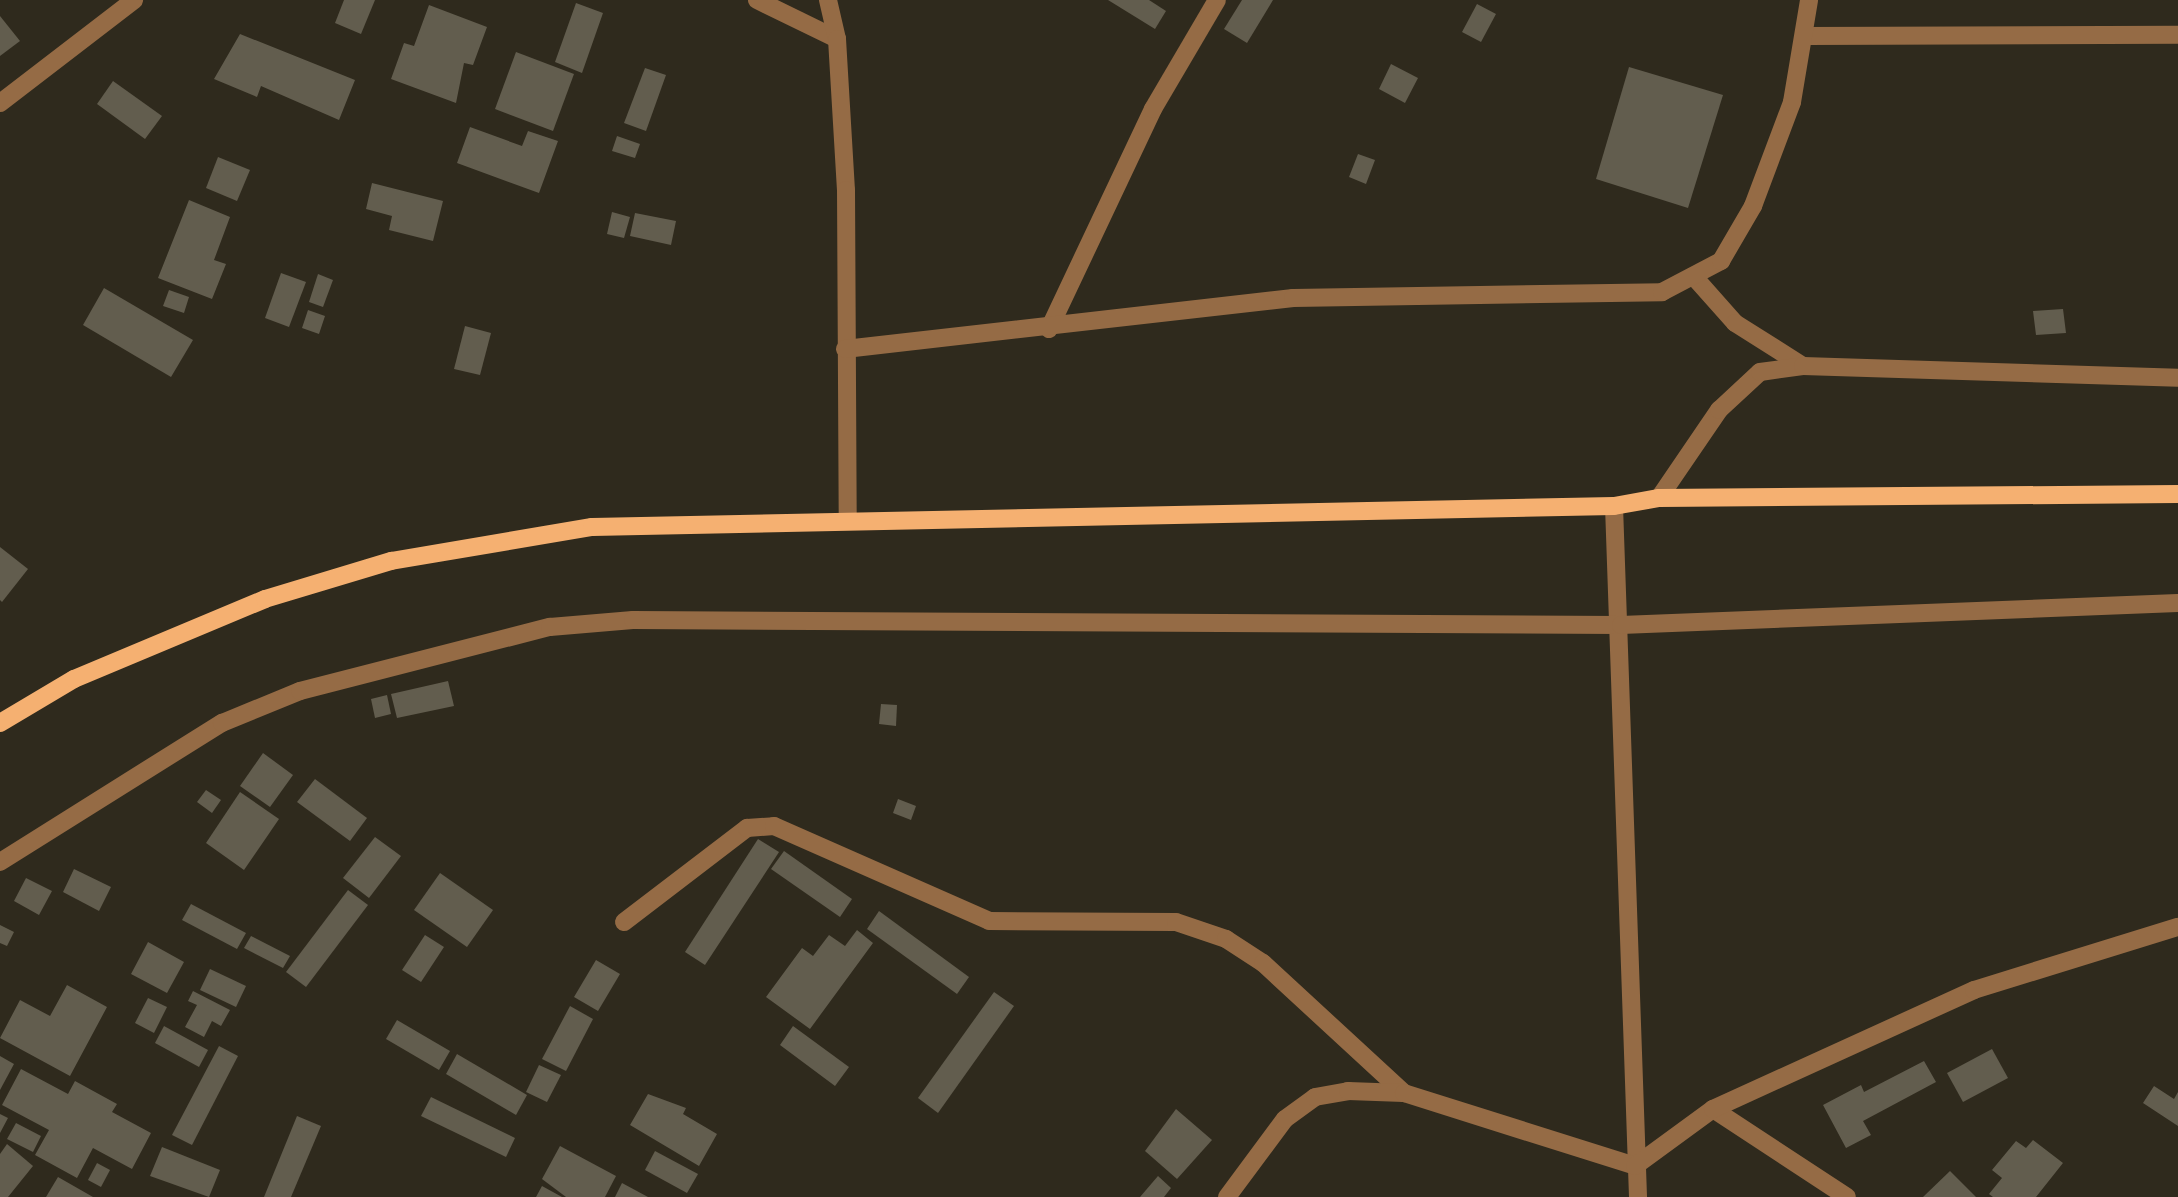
<!DOCTYPE html>
<html>
<head>
<meta charset="utf-8">
<style>
  body { margin:0 }
  #map { position:relative; width:2178px; height:1197px; overflow:hidden; background:#2f2a1d; font-family:"Crimson Pro",serif }
  div>[style] { position:absolute }
  .building>* { inset:0; background:#625d4e }
  .minor>* { height:18px; margin:-9px; padding:0 9px; transform-origin:9px; border-radius:9px; background:#956b45 }
  .major>* { height:18px; margin:-9px; padding:0 9px; transform-origin:9px; border-radius:9px; background:#f5b071 }
  span { translate:-50% -50%; white-space:nowrap; text-align:center; line-height:1.15; -webkit-text-stroke:7px #2f2a1d; paint-order:stroke }
</style>
</head>
<body>
<div id="map">
  <div class="building">
    <div style="clip-path:polygon(344px 0,375px 0,361px 34px,335px 23px)"></div>
    <div style="clip-path:polygon(1108px 0,1149px 0,1166px 11px,1155px 29px)"></div>
    <div style="clip-path:polygon(1242px 0,1273px 0,1247px 43px,1224px 29px)"></div>
    <div style="clip-path:polygon(576px 3px,603px 13px,582px 73px,555px 62px)"></div>
    <div style="clip-path:polygon(1477px 4px,1496px 14px,1481px 42px,1462px 32px)"></div>
    <div style="clip-path:polygon(429px 5px,487px 27px,473px 65px,464px 63px,456px 103px,391px 79px,404px 43px,414px 46px)"></div>
    <div style="clip-path:polygon(0 16px,20px 41px,0 56px)"></div>
    <div style="clip-path:polygon(240px 34px,355px 80px,339px 120px,261px 86px,257px 97px,214px 79px)"></div>
    <div style="clip-path:polygon(516px 52px,574px 74px,553px 131px,495px 109px)"></div>
    <div style="clip-path:polygon(1391px 64px,1418px 78px,1405px 103px,1379px 89px)"></div>
    <div style="clip-path:polygon(1629px 67px,1723px 95px,1688px 208px,1596px 179px)"></div>
    <div style="clip-path:polygon(645px 68px,666px 75px,646px 131px,624px 123px)"></div>
    <div style="clip-path:polygon(113px 81px,162px 116px,145px 139px,97px 104px)"></div>
    <div style="clip-path:polygon(470px 127px,522px 146px,528px 131px,558px 141px,539px 193px,457px 163px)"></div>
    <div style="clip-path:polygon(617px 136px,640px 144px,635px 158px,612px 151px)"></div>
    <div style="clip-path:polygon(1358px 154px,1375px 160px,1366px 184px,1349px 177px)"></div>
    <div style="clip-path:polygon(218px 157px,250px 170px,237px 201px,206px 188px)"></div>
    <div style="clip-path:polygon(372px 183px,443px 201px,433px 241px,389px 230px,392px 216px,366px 209px)"></div>
    <div style="clip-path:polygon(189px 200px,230px 217px,214px 260px,226px 264px,212px 299px,158px 278px)"></div>
    <div style="clip-path:polygon(612px 212px,630px 217px,624px 238px,607px 234px)"></div>
    <div style="clip-path:polygon(635px 213px,676px 221px,671px 245px,630px 236px)"></div>
    <div style="clip-path:polygon(281px 273px,306px 282px,289px 327px,265px 318px)"></div>
    <div style="clip-path:polygon(318px 274px,333px 280px,323px 307px,309px 302px)"></div>
    <div style="clip-path:polygon(104px 288px,193px 340px,171px 377px,83px 325px)"></div>
    <div style="clip-path:polygon(169px 290px,189px 297px,184px 313px,163px 306px)"></div>
    <div style="clip-path:polygon(2063px 309px,2066px 333px,2036px 335px,2033px 311px)"></div>
    <div style="clip-path:polygon(308px 310px,325px 316px,319px 334px,302px 328px)"></div>
    <div style="clip-path:polygon(465px 326px,491px 333px,480px 375px,454px 369px)"></div>
    <div style="clip-path:polygon(0 547px,28px 569px,2px 602px,0 600px)"></div>
    <div style="clip-path:polygon(448px 681px,454px 706px,397px 718px,391px 694px)"></div>
    <div style="clip-path:polygon(387px 695px,391px 714px,375px 718px,371px 699px)"></div>
    <div style="clip-path:polygon(881px 704px,897px 705px,896px 726px,879px 724px)"></div>
    <div style="clip-path:polygon(263px 753px,293px 775px,270px 807px,240px 786px)"></div>
    <div style="clip-path:polygon(315px 779px,367px 818px,350px 841px,297px 802px)"></div>
    <div style="clip-path:polygon(206px 790px,221px 800px,212px 813px,197px 802px)"></div>
    <div style="clip-path:polygon(240px 792px,279px 819px,244px 870px,206px 843px)"></div>
    <div style="clip-path:polygon(898px 799px,916px 806px,911px 820px,893px 813px)"></div>
    <div style="clip-path:polygon(375px 837px,401px 856px,369px 898px,343px 878px)"></div>
    <div style="clip-path:polygon(758px 839px,779px 852px,705px 965px,685px 952px)"></div>
    <div style="clip-path:polygon(784px 851px,852px 899px,840px 917px,771px 869px)"></div>
    <div style="clip-path:polygon(74px 869px,111px 887px,99px 911px,63px 892px)"></div>
    <div style="clip-path:polygon(440px 873px,493px 910px,467px 947px,414px 910px)"></div>
    <div style="clip-path:polygon(26px 878px,52px 891px,39px 915px,14px 901px)"></div>
    <div style="clip-path:polygon(348px 890px,368px 905px,306px 987px,286px 972px)"></div>
    <div style="clip-path:polygon(191px 904px,246px 933px,237px 949px,182px 920px)"></div>
    <div style="clip-path:polygon(879px 911px,969px 977px,957px 994px,867px 929px)"></div>
    <div style="clip-path:polygon(0 925px,14px 932px,7px 946px,0 943px)"></div>
    <div style="clip-path:polygon(857px 930px,873px 943px,810px 1029px,766px 997px,802px 948px,813px 956px,829px 935px,845px 946px)"></div>
    <div style="clip-path:polygon(425px 935px,444px 947px,421px 982px,402px 970px)"></div>
    <div style="clip-path:polygon(251px 936px,290px 956px,283px 968px,244px 948px)"></div>
    <div style="clip-path:polygon(148px 942px,184px 962px,167px 993px,131px 974px)"></div>
    <div style="clip-path:polygon(596px 960px,620px 974px,598px 1011px,574px 997px)"></div>
    <div style="clip-path:polygon(210px 969px,246px 986px,236px 1007px,200px 990px)"></div>
    <div style="clip-path:polygon(67px 985px,107px 1007px,70px 1076px,0 1038px,20px 1000px,50px 1016px)"></div>
    <div style="clip-path:polygon(193px 991px,230px 1010px,221px 1026px,212px 1021px,204px 1037px,185px 1027px,197px 1005px,188px 1001px)"></div>
    <div style="clip-path:polygon(994px 992px,1014px 1006px,938px 1113px,918px 1098px)"></div>
    <div style="clip-path:polygon(148px 998px,167px 1007px,154px 1033px,135px 1023px)"></div>
    <div style="clip-path:polygon(570px 1006px,593px 1019px,566px 1071px,542px 1059px)"></div>
    <div style="clip-path:polygon(397px 1020px,450px 1051px,439px 1070px,386px 1039px)"></div>
    <div style="clip-path:polygon(164px 1026px,208px 1050px,199px 1067px,155px 1043px)"></div>
    <div style="clip-path:polygon(793px 1026px,849px 1067px,835px 1086px,780px 1045px)"></div>
    <div style="clip-path:polygon(219px 1046px,238px 1056px,192px 1145px,172px 1135px)"></div>
    <div style="clip-path:polygon(1992px 1049px,2008px 1078px,1963px 1102px,1947px 1073px)"></div>
    <div style="clip-path:polygon(457px 1054px,527px 1095px,516px 1115px,446px 1074px)"></div>
    <div style="clip-path:polygon(0 1056px,14px 1064px,0 1090px)"></div>
    <div style="clip-path:polygon(1924px 1061px,1936px 1082px,1863px 1121px,1871px 1135px,1846px 1148px,1823px 1105px,1861px 1085px,1864px 1092px)"></div>
    <div style="clip-path:polygon(539px 1065px,561px 1075px,547px 1102px,526px 1092px)"></div>
    <div style="clip-path:polygon(21px 1069px,68px 1094px,75px 1081px,117px 1104px,112px 1112px,151px 1133px,132px 1169px,93px 1148px,77px 1178px,35px 1155px,49px 1130px,2px 1105px)"></div>
    <div style="clip-path:polygon(2154px 1086px,2174px 1099px,2178px 1092px,2178px 1126px,2143px 1103px)"></div>
    <div style="clip-path:polygon(648px 1094px,686px 1108px,683px 1114px,717px 1134px,699px 1166px,630px 1125px)"></div>
    <div style="clip-path:polygon(431px 1097px,515px 1138px,506px 1157px,421px 1116px)"></div>
    <div style="clip-path:polygon(1176px 1109px,1212px 1140px,1177px 1179px,1145px 1151px)"></div>
    <div style="clip-path:polygon(0 1114px,8px 1118px,0 1133px)"></div>
    <div style="clip-path:polygon(297px 1116px,321px 1126px,291px 1197px,264px 1197px)"></div>
    <div style="clip-path:polygon(16px 1123px,41px 1136px,33px 1152px,7px 1139px)"></div>
    <div style="clip-path:polygon(2033px 1140px,2063px 1163px,2036px 1197px,1993px 1197px,1989px 1194px,2002px 1178px,1992px 1170px,2016px 1141px,2026px 1148px)"></div>
    <div style="clip-path:polygon(7px 1144px,33px 1166px,8px 1197px,0 1197px,0 1154px)"></div>
    <div style="clip-path:polygon(560px 1146px,616px 1176px,605px 1197px,566px 1197px,542px 1179px)"></div>
    <div style="clip-path:polygon(162px 1147px,220px 1170px,209px 1197px,150px 1176px)"></div>
    <div style="clip-path:polygon(655px 1151px,698px 1174px,687px 1193px,645px 1170px)"></div>
    <div style="clip-path:polygon(97px 1163px,110px 1170px,101px 1187px,88px 1180px)"></div>
    <div style="clip-path:polygon(1950px 1171px,1976px 1197px,1923px 1197px)"></div>
    <div style="clip-path:polygon(1158px 1176px,1171px 1188px,1164px 1197px,1140px 1197px)"></div>
    <div style="clip-path:polygon(58px 1177px,93px 1197px,46px 1197px)"></div>
    <div style="clip-path:polygon(622px 1183px,648px 1197px,615px 1197px)"></div>
    <div style="clip-path:polygon(542px 1186px,562px 1197px,536px 1197px)"></div>
  </div>
  <div class="minor">
    <div style="left:757px;top:0;width:89px;rotate:26deg"></div>
    <div style="left:828px;top:0;width:40px;rotate:77deg"></div>
    <div style="left:837px;top:39px;width:151px;rotate:86.6deg"></div>
    <div style="left:846px;top:190px;width:330px;rotate:89.7deg"></div>
    <div style="left:1806px;top:36px;width:372px;rotate:-0.2deg"></div>
    <div style="left:0;top:103px;width:169px;rotate:-37.5deg"></div>
    <div style="left:1696px;top:279px;width:59px;rotate:48.4deg"></div>
    <div style="left:1735px;top:323px;width:80px;rotate:32.3deg"></div>
    <div style="left:1049px;top:329px;width:243px;rotate:-64.7deg"></div>
    <div style="left:1153px;top:109px;width:126px;rotate:-59.6deg"></div>
    <div style="left:845px;top:349px;width:451px;rotate:-6.5deg"></div>
    <div style="left:1293px;top:298px;width:369px;rotate:-0.9deg"></div>
    <div style="left:1662px;top:292px;width:67px;rotate:-27.7deg"></div>
    <div style="left:1721px;top:261px;width:64px;rotate:-59.8deg"></div>
    <div style="left:1753px;top:206px;width:111px;rotate:-69.4deg"></div>
    <div style="left:1792px;top:102px;width:103px;rotate:-80.5deg"></div>
    <div style="left:1659px;top:498px;width:107px;rotate:-55.7deg"></div>
    <div style="left:1719px;top:410px;width:56px;rotate:-42.8deg"></div>
    <div style="left:1760px;top:372px;width:43px;rotate:-7.9deg"></div>
    <div style="left:1803px;top:366px;width:375px;rotate:1.8deg"></div>
    <div style="left:1614px;top:506px;width:691px;rotate:88.01deg"></div>
    <div style="left:0;top:862px;width:262px;rotate:-32.1deg"></div>
    <div style="left:222px;top:723px;width:84px;rotate:-22.3deg"></div>
    <div style="left:300px;top:691px;width:258px;rotate:-14.4deg"></div>
    <div style="left:550px;top:627px;width:83px;rotate:-4.8deg"></div>
    <div style="left:633px;top:620px;width:988px;rotate:0.29deg"></div>
    <div style="left:1621px;top:625px;width:557px;rotate:-2.26deg"></div>
    <div style="left:624px;top:922px;width:155px;rotate:-37.4deg"></div>
    <div style="left:747px;top:828px;width:27px;rotate:-4deg"></div>
    <div style="left:774px;top:826px;width:235px;rotate:23.8deg"></div>
    <div style="left:989px;top:921px;width:187px;rotate:0.3deg"></div>
    <div style="left:1176px;top:922px;width:53px;rotate:18.8deg"></div>
    <div style="left:1226px;top:939px;width:44px;rotate:33deg"></div>
    <div style="left:1263px;top:963px;width:192px;rotate:42.7deg"></div>
    <div style="left:1713px;top:1109px;width:160px;rotate:33.3deg"></div>
    <div style="left:1227px;top:1197px;width:97px;rotate:-53.4deg"></div>
    <div style="left:1285px;top:1119px;width:37px;rotate:-36deg"></div>
    <div style="left:1315px;top:1097px;width:34px;rotate:-10deg"></div>
    <div style="left:1348px;top:1091px;width:56px;rotate:2deg"></div>
    <div style="left:1404px;top:1093px;width:242px;rotate:17.5deg"></div>
    <div style="left:1635px;top:1166px;width:97px;rotate:-36.2deg"></div>
    <div style="left:1713px;top:1109px;width:287px;rotate:-24.5deg"></div>
    <div style="left:1974px;top:990px;width:214px;rotate:-17.2deg"></div>
  </div>
  <div class="major">
    <div style="left:0;top:723px;width:86px;rotate:-30.7deg"></div>
    <div style="left:74px;top:679px;width:207px;rotate:-22.7deg"></div>
    <div style="left:265px;top:599px;width:132px;rotate:-16.8deg"></div>
    <div style="left:391px;top:561px;width:204px;rotate:-9.6deg"></div>
    <div style="left:592px;top:527px;width:1022px;rotate:-1.18deg"></div>
    <div style="left:1614px;top:506px;width:46px;rotate:-10.1deg"></div>
    <div style="left:1659px;top:498px;width:519px;rotate:-0.44deg"></div>
  </div>
</div>
</body>
</html>
